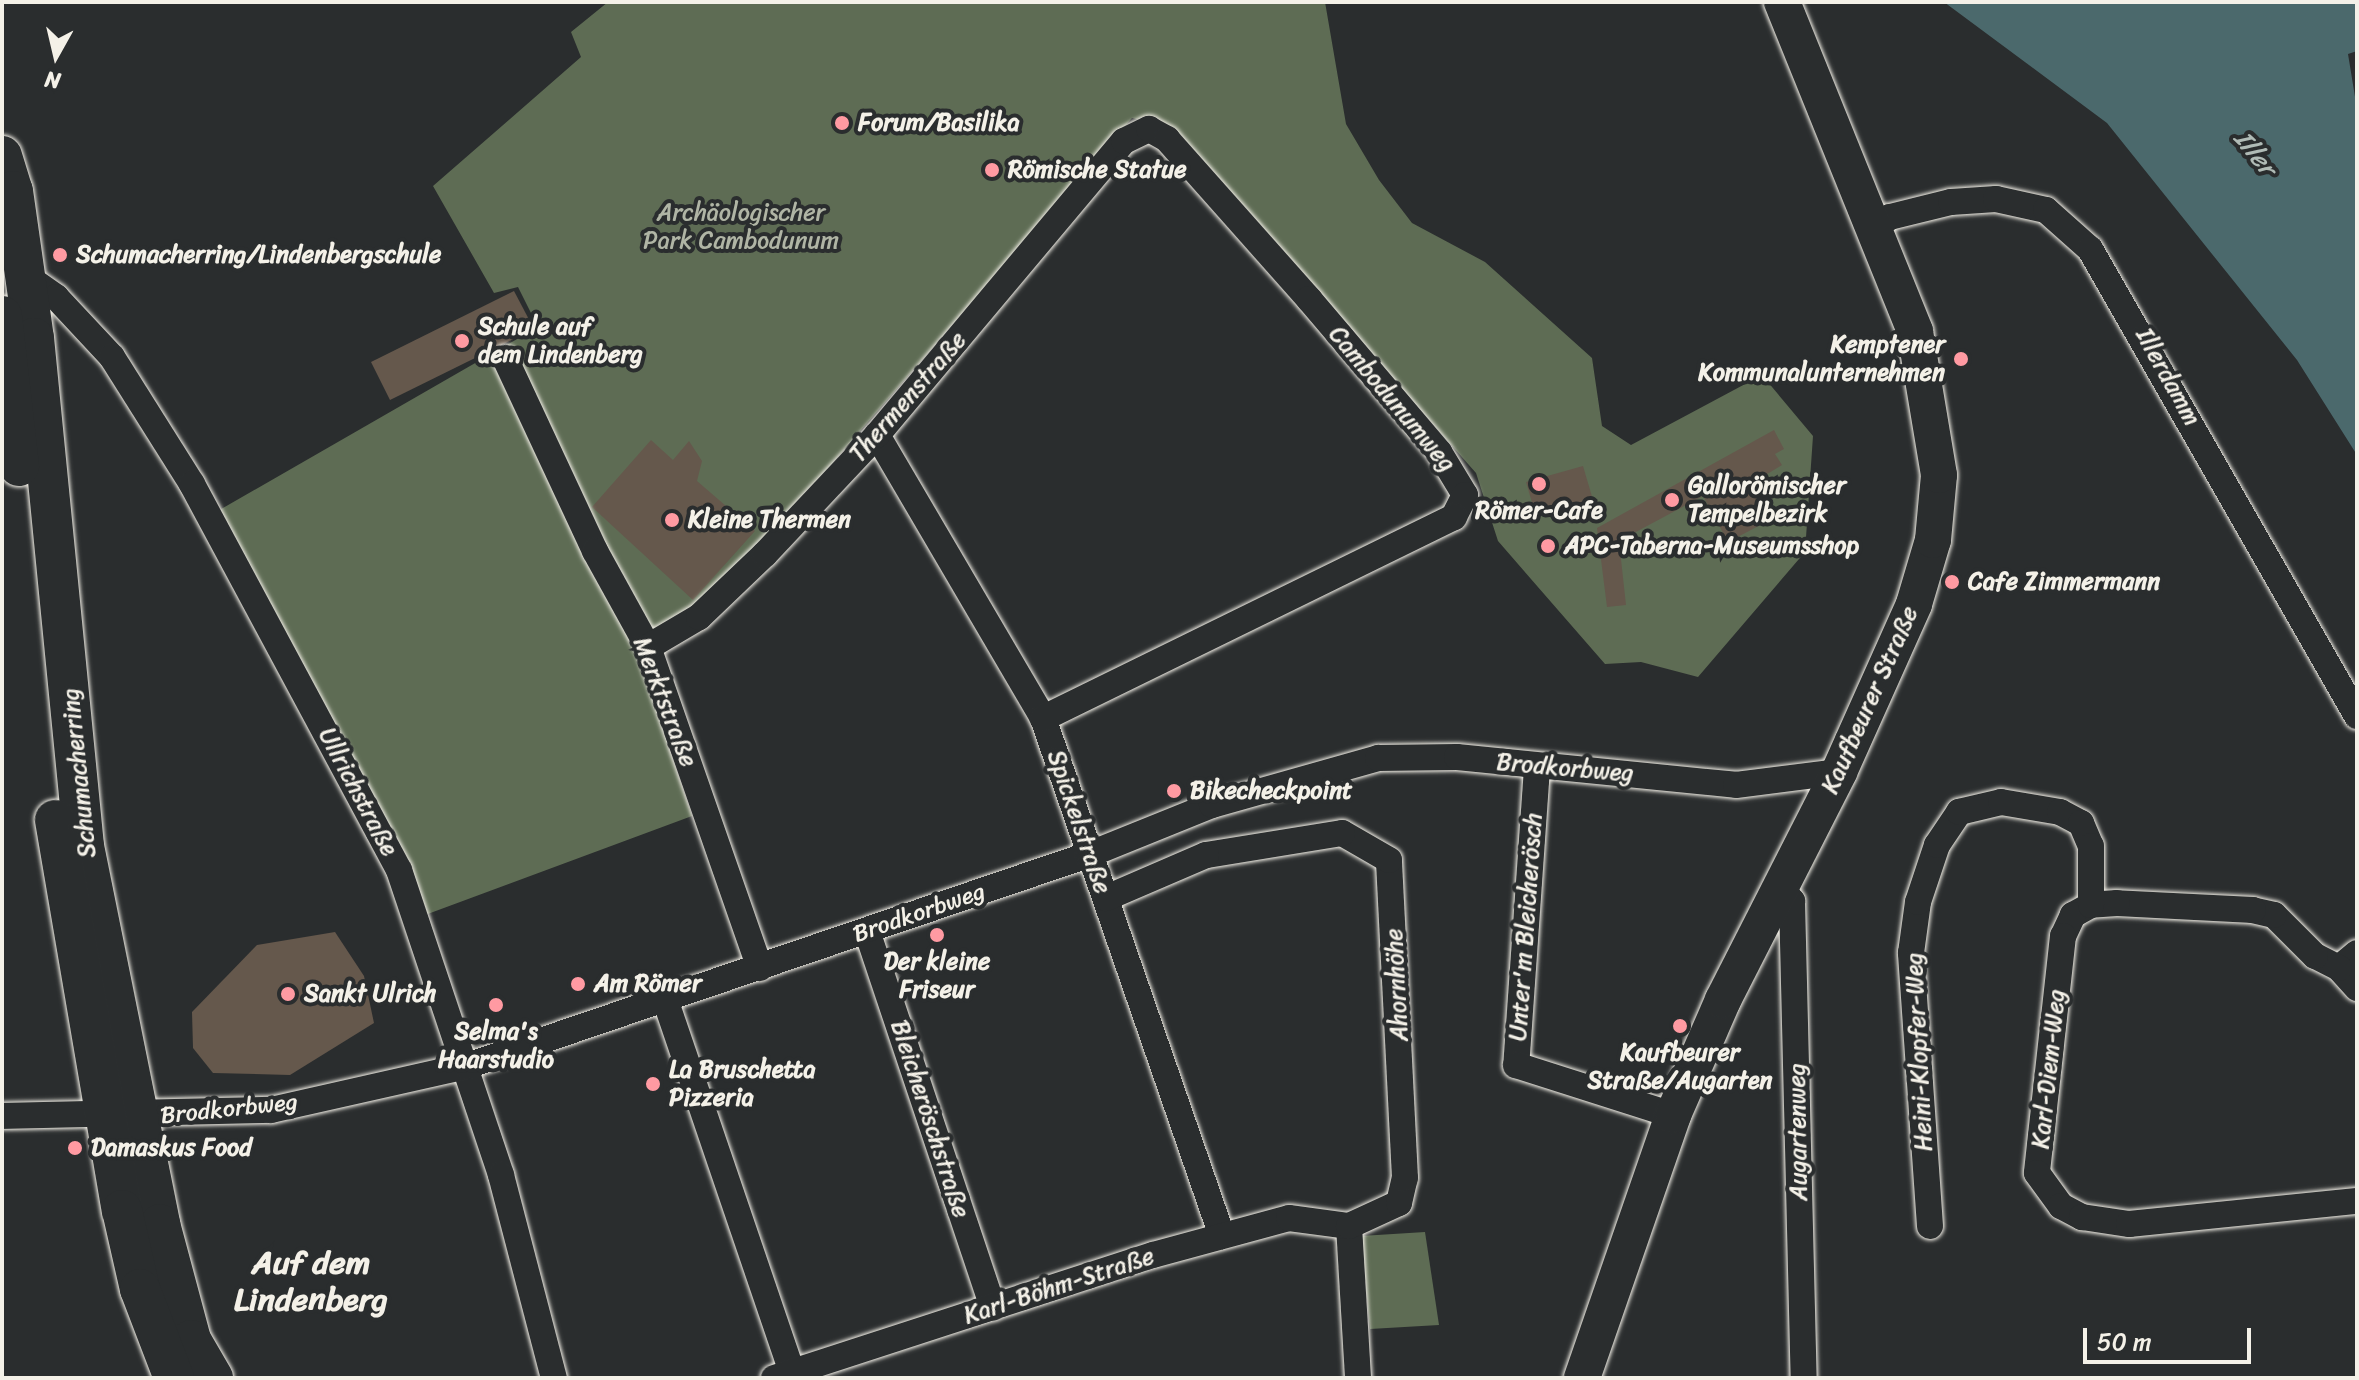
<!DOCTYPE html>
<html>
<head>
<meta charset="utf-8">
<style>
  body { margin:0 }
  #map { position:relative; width:2359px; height:1380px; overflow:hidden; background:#2a2d2e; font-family:Sriracha,sans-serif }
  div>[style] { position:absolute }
  .green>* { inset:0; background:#5e6c54 }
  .water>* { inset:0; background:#4b696c }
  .building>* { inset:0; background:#65584c }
  .roads { filter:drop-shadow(0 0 2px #f4f1e8) drop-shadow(0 0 2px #f4f1e8) }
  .street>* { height:26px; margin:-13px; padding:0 13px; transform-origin:13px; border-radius:13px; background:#2a2d2e }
  .secondary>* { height:36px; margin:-18px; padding:0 18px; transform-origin:18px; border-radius:18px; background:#2a2d2e }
  .primary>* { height:40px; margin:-20px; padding:0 20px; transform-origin:20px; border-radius:20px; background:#2a2d2e }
  .dots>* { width:22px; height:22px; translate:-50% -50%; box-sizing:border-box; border:4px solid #2a2d2e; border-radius:50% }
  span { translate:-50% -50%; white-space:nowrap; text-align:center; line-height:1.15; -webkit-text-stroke:8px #2a2d2e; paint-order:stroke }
  .poi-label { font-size:24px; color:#f4f1e8; font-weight:700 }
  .left { translate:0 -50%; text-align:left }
  .right { translate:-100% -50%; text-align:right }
  .park-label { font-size:24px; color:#b0b5a5 }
  .street-label { font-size:24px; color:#f4f1e8 }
  .water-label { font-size:26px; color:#b0bbb6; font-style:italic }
  .district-label { font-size:32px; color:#f4f1e8; font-weight:700 }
  .frame { position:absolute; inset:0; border:4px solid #f4f1e8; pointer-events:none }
  .north { position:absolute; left:16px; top:16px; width:80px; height:80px; -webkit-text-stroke:6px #2a2d2e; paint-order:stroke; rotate:188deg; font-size:22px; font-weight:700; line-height:32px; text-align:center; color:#f4f1e8 }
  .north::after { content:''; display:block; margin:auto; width:28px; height:36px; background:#f4f1e8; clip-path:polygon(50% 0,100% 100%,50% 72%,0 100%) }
  .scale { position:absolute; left:2083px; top:1328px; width:168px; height:36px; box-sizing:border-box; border:4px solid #f4f1e8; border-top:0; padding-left:10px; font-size:24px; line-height:28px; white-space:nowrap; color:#f4f1e8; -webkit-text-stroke:6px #2a2d2e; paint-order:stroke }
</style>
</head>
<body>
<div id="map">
  <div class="green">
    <div style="clip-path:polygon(608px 2px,1325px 2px,1346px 124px,1379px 180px,1412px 223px,1485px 262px,1592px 358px,1602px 426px,1631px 445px,1762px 375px,1813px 436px,1805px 552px,1698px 677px,1641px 662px,1605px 664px,1498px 541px,1476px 473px,1172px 128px,1132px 118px,782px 521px,690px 608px,634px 645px,692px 816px,425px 915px,216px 512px,538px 327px,518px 287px,494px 293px,433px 186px,581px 57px,571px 32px)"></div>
    <div style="clip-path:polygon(1425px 1232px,1439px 1325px,1370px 1329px,1361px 1236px)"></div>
  </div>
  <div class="water">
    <div style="clip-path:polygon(1944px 2px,2357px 2px,2357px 51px,2348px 54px,2357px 109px,2357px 455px,2297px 360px,2107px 123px)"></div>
  </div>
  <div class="building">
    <div style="clip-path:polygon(514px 291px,534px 329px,390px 400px,371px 362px)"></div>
    <div style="clip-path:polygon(1774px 430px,1784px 449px,1775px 454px,1782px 465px,1749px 485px,1768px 521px,1728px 542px,1703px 496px,1619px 541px,1626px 605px,1607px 607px,1597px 528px)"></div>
    <div style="clip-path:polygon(651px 440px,673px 460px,689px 441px,702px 461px,697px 481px,755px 531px,693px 600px,592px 507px)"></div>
    <div style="clip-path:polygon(1583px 466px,1593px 500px,1536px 516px,1526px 482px)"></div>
    <div style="clip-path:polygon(335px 932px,364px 976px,374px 1023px,290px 1075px,213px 1073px,193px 1048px,192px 1012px,257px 945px)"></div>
  </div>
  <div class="roads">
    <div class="street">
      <div style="left:1874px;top:228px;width:19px;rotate:-35deg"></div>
      <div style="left:1890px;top:217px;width:63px;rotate:-13.8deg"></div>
      <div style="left:1951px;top:202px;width:45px;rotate:-3.8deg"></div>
      <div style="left:1996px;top:199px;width:51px;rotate:12.4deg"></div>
      <div style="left:2046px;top:210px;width:59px;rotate:41.6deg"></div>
      <div style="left:2090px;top:249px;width:538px;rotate:60.24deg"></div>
      <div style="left:26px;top:276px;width:37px;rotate:35deg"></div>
      <div style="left:56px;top:297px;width:82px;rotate:47deg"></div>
      <div style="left:112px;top:357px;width:150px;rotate:57.8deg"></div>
      <div style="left:192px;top:484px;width:438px;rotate:61.8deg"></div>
      <div style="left:399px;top:870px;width:322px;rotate:71.5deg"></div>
      <div style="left:501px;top:1175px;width:210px;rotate:75.4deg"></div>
      <div style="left:505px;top:358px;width:213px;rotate:65deg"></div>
      <div style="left:595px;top:551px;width:110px;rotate:61.1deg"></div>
      <div style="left:648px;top:647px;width:340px;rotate:70.8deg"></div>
      <div style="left:877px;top:435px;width:328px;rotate:59.6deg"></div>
      <div style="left:1043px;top:718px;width:548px;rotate:70.94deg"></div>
      <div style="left:648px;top:647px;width:59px;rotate:-30.5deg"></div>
      <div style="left:699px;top:617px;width:91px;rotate:-43.7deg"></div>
      <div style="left:765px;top:554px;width:163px;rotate:-46.7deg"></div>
      <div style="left:877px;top:435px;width:384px;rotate:-50deg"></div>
      <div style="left:1124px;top:141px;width:28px;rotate:-26deg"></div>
      <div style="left:1149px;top:129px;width:21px;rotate:29deg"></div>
      <div style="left:1167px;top:139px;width:214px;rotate:48.4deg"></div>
      <div style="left:1309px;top:299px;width:201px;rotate:49.6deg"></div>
      <div style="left:1439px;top:452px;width:50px;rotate:58.8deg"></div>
      <div style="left:1465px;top:495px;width:25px;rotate:117deg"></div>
      <div style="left:1454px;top:517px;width:458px;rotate:153.9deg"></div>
      <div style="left:1537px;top:768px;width:298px;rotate:94deg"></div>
      <div style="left:1516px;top:1065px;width:165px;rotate:17.7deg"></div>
      <div style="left:1782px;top:889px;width:16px;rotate:50deg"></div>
      <div style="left:1792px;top:901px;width:477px;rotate:88.6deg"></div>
      <div style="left:867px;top:931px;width:397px;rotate:71.5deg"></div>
      <div style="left:2357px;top:953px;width:23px;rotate:140deg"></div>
      <div style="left:2339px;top:968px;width:27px;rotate:48deg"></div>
      <div style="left:2339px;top:968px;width:27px;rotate:-153deg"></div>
      <div style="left:2315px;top:956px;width:58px;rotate:-135deg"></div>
      <div style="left:2274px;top:915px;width:22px;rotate:-167deg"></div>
      <div style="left:2253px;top:910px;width:136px;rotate:-177.1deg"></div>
      <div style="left:2117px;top:903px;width:26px;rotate:176deg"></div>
      <div style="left:2091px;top:905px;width:21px;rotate:151deg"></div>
      <div style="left:2073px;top:915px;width:23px;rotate:115deg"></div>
      <div style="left:2063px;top:936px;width:238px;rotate:96.3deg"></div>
      <div style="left:2037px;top:1173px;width:41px;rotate:54deg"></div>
      <div style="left:2061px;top:1206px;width:24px;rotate:28deg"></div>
      <div style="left:2082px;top:1217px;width:48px;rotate:8.5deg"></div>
      <div style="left:2129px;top:1224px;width:229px;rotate:-5.8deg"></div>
      <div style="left:666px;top:1002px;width:391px;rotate:71.2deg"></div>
      <div style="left:2px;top:1116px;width:269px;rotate:-1.3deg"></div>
      <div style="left:271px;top:1110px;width:201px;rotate:-12.7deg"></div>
      <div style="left:467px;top:1066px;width:656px;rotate:-18.77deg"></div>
      <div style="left:1088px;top:855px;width:134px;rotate:-22deg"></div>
      <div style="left:1212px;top:805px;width:173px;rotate:-15.8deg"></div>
      <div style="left:1378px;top:758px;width:79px;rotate:-0.7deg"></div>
      <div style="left:1457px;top:757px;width:280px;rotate:5.7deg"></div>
      <div style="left:1736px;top:785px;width:104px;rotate:-7.2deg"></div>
      <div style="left:1349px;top:1226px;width:152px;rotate:86.6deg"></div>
      <div style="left:1930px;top:1226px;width:274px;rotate:-94deg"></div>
      <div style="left:1911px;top:953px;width:51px;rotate:-82.2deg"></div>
      <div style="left:1918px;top:902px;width:60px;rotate:-71.6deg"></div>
      <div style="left:1937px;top:845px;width:40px;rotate:-56deg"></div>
      <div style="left:1959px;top:812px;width:43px;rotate:-13.4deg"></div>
      <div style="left:2001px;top:802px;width:60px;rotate:9.6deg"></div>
      <div style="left:2060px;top:812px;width:24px;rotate:28deg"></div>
      <div style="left:2081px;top:823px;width:25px;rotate:67deg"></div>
      <div style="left:2091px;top:846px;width:59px;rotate:90deg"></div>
      <div style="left:774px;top:1378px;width:398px;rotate:-18deg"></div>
      <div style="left:1153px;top:1255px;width:141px;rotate:-15.2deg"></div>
      <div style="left:1289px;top:1218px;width:61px;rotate:7.6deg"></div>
      <div style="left:1349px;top:1226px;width:55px;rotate:-24.7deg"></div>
      <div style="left:1399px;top:1203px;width:26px;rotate:-77deg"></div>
      <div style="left:1405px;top:1178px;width:318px;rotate:-92.9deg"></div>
      <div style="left:1389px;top:860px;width:54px;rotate:-150.1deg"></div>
      <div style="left:1342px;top:833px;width:138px;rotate:170.8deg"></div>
      <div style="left:1206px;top:855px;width:109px;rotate:156.7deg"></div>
    </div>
    <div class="secondary">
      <div style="left:1582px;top:1378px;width:278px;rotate:-70.9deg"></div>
      <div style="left:1673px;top:1115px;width:125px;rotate:-66.5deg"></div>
      <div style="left:1723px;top:1000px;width:256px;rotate:-63deg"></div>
      <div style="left:1839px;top:772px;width:184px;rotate:-65.9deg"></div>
      <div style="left:1914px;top:604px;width:67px;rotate:-73.5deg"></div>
      <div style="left:1933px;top:540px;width:65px;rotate:-84.7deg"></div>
      <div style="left:1939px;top:475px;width:146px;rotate:-99.5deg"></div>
      <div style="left:1915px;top:331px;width:355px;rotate:-112deg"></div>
    </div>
    <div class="primary">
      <div style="left:2px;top:156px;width:37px;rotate:73deg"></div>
      <div style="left:13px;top:191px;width:148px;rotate:81.9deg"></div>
      <div style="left:34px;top:338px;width:510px;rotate:84.38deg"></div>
      <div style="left:84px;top:846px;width:386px;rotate:78.6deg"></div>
      <div style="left:160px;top:1224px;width:120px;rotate:75deg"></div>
      <div style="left:191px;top:1340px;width:44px;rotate:59.9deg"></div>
      <div style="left:2px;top:316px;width:151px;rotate:83.5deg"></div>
      <div style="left:55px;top:820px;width:396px;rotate:80.3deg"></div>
      <div style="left:122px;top:1210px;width:81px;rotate:77.2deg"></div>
      <div style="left:140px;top:1289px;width:95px;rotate:69.1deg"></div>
    </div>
  </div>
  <div class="dots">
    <div style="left:842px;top:123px;background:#ff9aa2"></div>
    <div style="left:992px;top:170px;background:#ff9aa2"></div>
    <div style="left:60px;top:255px;background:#ff9aa2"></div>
    <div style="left:462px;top:341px;background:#ff9aa2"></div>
    <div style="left:1961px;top:359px;background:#ff9aa2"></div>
    <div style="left:1539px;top:484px;background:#ff9aa2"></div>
    <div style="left:1672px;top:500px;background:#ff9aa2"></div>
    <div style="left:672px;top:520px;background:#ff9aa2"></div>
    <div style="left:1548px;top:546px;background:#ff9aa2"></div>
    <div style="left:1952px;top:582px;background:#ff9aa2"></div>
    <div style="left:1174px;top:791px;background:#ff9aa2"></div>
    <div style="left:937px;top:935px;background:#ff9aa2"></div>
    <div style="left:578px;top:984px;background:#ff9aa2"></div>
    <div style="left:288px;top:994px;background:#ff9aa2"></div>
    <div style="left:496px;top:1005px;background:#ff9aa2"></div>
    <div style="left:1680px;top:1026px;background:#ff9aa2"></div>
    <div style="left:653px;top:1084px;background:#ff9aa2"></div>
    <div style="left:75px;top:1148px;background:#ff9aa2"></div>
  </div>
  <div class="poi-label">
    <span class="left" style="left:858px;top:123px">Forum/Basilika</span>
    <span class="left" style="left:1008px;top:170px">Römische Statue</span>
    <span class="left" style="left:76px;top:255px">Schumacherring/Lindenbergschule</span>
    <span class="left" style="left:478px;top:341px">Schule auf<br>dem Lindenberg</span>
    <span class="right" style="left:1945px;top:359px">Kemptener<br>Kommunalunternehmen</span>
    <span class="left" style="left:1688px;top:500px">Gallorömischer<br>Tempelbezirk</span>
    <span style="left:1539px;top:511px">Römer-Cafe</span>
    <span class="left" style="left:688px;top:520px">Kleine Thermen</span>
    <span class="left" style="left:1564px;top:546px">APC-Taberna-Museumsshop</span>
    <span class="left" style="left:1968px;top:582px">Cafe Zimmermann</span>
    <span class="left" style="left:1190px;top:791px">Bikecheckpoint</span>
    <span style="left:937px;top:976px">Der kleine<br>Friseur</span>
    <span class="left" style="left:594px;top:984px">Am Römer</span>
    <span class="left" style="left:304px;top:994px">Sankt Ulrich</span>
    <span style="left:496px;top:1046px">Selma's<br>Haarstudio</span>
    <span style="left:1680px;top:1067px">Kaufbeurer<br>Straße/Augarten</span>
    <span class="left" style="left:669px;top:1084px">La Bruschetta<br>Pizzeria</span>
    <span class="left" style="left:91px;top:1148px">Damaskus Food</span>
  </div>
  <div class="park-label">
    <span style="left:741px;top:227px">Archäologischer<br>Park Cambodunum</span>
  </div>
  <div class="street-label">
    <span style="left:2168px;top:377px;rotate:61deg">Illerdamm</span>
    <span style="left:908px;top:397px;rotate:-49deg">Thermenstraße</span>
    <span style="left:1392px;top:399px;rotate:50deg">Cambodunumweg</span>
    <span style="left:1870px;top:700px;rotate:-66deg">Kaufbeurer Straße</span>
    <span style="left:665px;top:702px;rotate:69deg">Merktstraße</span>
    <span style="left:1565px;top:768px;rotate:5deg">Brodkorbweg</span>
    <span style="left:79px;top:773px;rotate:-96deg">Schumacherring</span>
    <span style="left:358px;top:792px;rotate:62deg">Ullrichstraße</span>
    <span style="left:1079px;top:822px;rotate:71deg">Spickelstraße</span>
    <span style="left:919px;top:913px;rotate:-19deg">Brodkorbweg</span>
    <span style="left:1526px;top:927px;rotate:-86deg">Unter'm Bleicherösch</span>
    <span style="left:1397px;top:985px;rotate:-93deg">Ahornhöhe</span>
    <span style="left:1919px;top:1052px;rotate:-93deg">Heini-Klopfer-Weg</span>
    <span style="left:2049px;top:1069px;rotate:-84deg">Karl-Diem-Weg</span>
    <span style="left:229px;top:1109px;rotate:-6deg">Brodkorbweg</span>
    <span style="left:930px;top:1119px;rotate:72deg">Bleicheröschstraße</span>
    <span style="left:1798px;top:1132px;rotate:-91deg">Augartenweg</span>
    <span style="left:1059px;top:1286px;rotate:-18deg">Karl-Böhm-Straße</span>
  </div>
  <div class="water-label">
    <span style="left:2255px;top:153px;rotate:51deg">Iller</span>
  </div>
  <div class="district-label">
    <span style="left:311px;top:1282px">Auf dem<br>Lindenberg</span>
  </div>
  <div class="frame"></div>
  <div class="north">N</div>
  <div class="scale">50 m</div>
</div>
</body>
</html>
